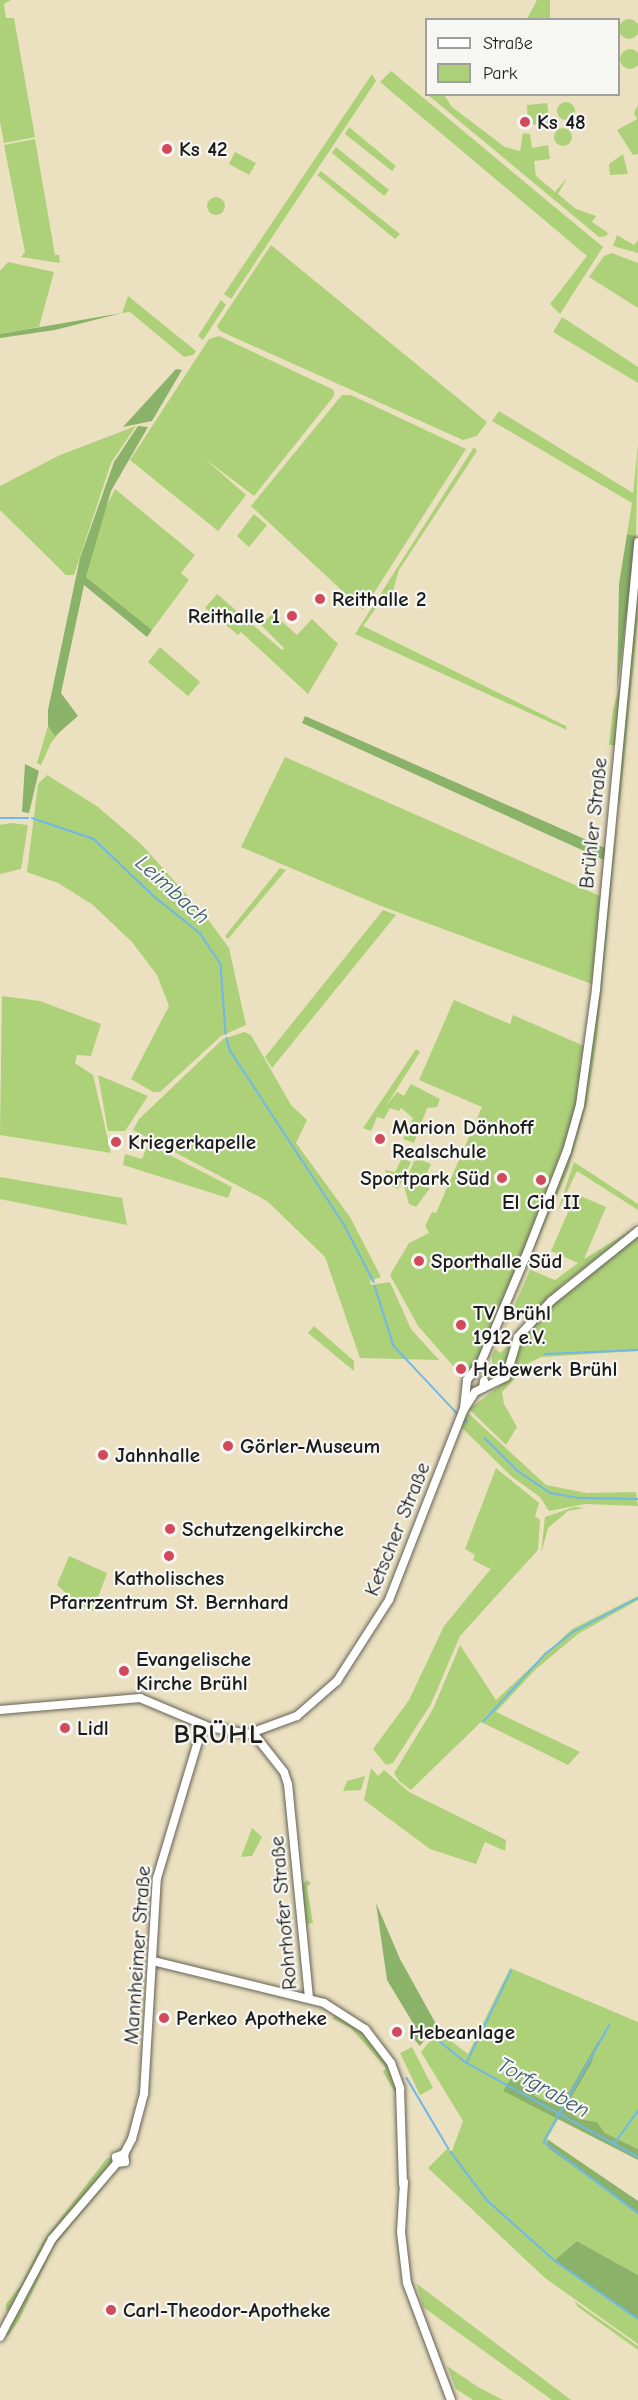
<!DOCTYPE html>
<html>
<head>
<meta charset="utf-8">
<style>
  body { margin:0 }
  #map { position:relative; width:638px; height:2400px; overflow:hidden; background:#ebe1c1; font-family:"Comic Neue",sans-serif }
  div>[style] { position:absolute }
  .green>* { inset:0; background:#add179 }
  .round { border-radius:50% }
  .forest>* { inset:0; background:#8ab369 }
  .stream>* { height:1.5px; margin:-0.75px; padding:0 0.75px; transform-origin:0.75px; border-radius:0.75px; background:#71b7e8 }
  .roads { filter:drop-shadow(0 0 2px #646156) drop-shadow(0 0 2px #646156) }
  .secondary>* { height:8px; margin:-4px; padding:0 4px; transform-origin:4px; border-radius:4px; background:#fff }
  .dots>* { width:16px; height:16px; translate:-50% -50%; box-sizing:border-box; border:3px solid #f6f6f2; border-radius:50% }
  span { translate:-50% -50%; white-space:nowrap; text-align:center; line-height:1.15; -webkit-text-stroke:4.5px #f6f6f2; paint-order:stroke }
  .poi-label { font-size:21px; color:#1c1c1c; font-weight:700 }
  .left { translate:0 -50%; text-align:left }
  .right { translate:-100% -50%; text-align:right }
  .street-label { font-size:21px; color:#1c1c1c }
  .water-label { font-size:22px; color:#3e5a6e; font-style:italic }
  .district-label { font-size:27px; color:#1c1c1c; font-weight:700; letter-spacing:1.5px }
  .legend { position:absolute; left:425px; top:18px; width:195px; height:78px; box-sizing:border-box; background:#f6f6f2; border:2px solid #9f9f9c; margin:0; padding:8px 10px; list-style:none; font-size:18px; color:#1c1c1c }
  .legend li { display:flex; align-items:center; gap:12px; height:30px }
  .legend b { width:30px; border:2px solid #9f9f9c }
</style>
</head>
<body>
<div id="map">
  <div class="green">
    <div style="clip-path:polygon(0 0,11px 0,4px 4px,6px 18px,14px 18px,35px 137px,4px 143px,0 122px)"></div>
    <div style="clip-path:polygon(537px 0,550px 0,550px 19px,611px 19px,527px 19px)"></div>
    <div class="round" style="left:619px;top:19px;width:20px;height:20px"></div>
    <div class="round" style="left:620px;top:49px;width:20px;height:20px"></div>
    <div style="clip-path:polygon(391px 71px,603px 247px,560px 314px,550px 304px,587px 256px,380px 82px)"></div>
    <div style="clip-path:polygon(372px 74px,376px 81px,231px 299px,224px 294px)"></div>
    <div style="clip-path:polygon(428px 95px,444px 95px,452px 107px,505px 147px,520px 151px,523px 133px,530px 134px,532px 148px,548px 145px,550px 159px,534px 161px,536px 176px,555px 192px,567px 178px,558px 194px,576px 209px,596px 216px,592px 222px,608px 233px,606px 236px,599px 237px)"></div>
    <div class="round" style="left:557px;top:102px;width:18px;height:18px"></div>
    <div style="clip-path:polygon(547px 103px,550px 123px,528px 125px,527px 105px)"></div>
    <div style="clip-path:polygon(638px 105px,638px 154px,633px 155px,617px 130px,637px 119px,634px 113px)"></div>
    <div style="clip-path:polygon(349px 127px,396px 166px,392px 171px,345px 134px)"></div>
    <div class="round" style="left:554px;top:128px;width:18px;height:18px"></div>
    <div style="clip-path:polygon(35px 139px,55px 255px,59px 255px,60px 263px,21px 257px,25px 252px,4px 145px)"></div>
    <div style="clip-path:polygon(336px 147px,389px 190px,384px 196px,332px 153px)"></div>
    <div style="clip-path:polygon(235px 152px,256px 163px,249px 175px,229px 164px)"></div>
    <div style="clip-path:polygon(623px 154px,628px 174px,610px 175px,609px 164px)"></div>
    <div style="clip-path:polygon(321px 171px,400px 234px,395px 239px,317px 175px)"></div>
    <div class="round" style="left:207px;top:197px;width:18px;height:18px"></div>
    <div style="clip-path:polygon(617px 235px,634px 245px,638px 240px,638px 253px,613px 246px)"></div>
    <div style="clip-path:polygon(271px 245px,487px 422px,477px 436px,463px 440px,220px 331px,217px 326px)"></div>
    <div style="clip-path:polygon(612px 253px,638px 263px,638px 308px,589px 277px,604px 256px)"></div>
    <div style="clip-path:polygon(8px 262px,54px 272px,39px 327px,0 334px,0 271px)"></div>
    <div style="clip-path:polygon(128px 296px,196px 351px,193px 355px,184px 357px,130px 312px,122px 313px)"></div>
    <div style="clip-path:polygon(221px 300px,226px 305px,203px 340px,198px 336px)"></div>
    <div style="clip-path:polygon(562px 317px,638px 367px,638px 383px,553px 332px)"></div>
    <div style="clip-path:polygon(219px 336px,334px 390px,334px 396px,254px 496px,204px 458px,246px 495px,218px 531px,130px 460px,209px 339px)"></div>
    <div style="clip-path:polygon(342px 395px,351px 395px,466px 449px,363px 610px,251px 506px)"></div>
    <div style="clip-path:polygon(499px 411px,633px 493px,638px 444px,636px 536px,627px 534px,632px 503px,492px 421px)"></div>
    <div style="clip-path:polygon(136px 426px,111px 463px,74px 575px,66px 575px,0 510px,0 486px,60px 455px)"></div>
    <div style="clip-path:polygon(474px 447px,477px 451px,399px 570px,392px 594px,381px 601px,363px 626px,566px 726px,567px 730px,355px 634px)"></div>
    <div style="clip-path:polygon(115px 489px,195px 555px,181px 573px,189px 580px,152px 630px,86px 577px,101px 517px)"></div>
    <div style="clip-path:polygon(254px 514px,267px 525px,249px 547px,237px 536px)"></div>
    <div style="clip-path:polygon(638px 566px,638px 618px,620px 803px,617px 798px)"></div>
    <div style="clip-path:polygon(217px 594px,282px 650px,284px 648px,261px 625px,273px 613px,297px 635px,312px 619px,338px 644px,308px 694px,241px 632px,238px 635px,205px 608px)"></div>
    <div style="clip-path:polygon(160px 647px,200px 682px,188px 696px,148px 662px)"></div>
    <div style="clip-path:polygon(621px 680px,617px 745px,609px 745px,613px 710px)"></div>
    <div style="clip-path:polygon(48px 726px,55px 735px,62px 729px,51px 743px,41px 765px,10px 749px,37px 763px)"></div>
    <div style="clip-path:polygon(285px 757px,600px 896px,592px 984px,381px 906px,241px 847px)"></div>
    <div style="clip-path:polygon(47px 775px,98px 807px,141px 844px,204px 914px,229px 948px,246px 1025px,221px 1036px,160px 1092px,153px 1092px,131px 1079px,169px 1006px,157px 975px,132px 942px,93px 905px,58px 883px,27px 872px,38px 784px)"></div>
    <div style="clip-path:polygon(618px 816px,597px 1038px,587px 1103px,568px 1170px,524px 1271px,573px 1141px,583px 1101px)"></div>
    <div style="clip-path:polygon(11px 823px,28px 825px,21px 869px,0 874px,0 825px)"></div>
    <div style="clip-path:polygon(280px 868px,286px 870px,228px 939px,225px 936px)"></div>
    <div style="clip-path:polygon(383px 910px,396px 915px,272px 1068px,265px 1057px)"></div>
    <div style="clip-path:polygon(2px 996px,40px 1001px,101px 1024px,91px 1056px,77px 1055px,75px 1063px,93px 1075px,111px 1153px,0 1135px)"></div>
    <div style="clip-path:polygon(454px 1000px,510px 1024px,513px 1015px,584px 1046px,579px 1067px,583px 1069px,580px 1090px,565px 1149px,562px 1148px,541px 1211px,479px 1358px,469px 1372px,455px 1368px,418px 1326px,390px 1275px,409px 1243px,429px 1233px,425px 1226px,432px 1212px,436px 1213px,482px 1107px,419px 1080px)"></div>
    <div style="clip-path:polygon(244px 1032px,251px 1035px,291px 1105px,307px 1120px,296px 1143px,350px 1217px,381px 1277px,370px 1281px,371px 1285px,390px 1282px,411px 1329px,439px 1360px,360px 1358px,325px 1257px,267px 1201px,133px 1130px,139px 1119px,223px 1039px)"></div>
    <div style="clip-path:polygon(416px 1049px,420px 1052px,386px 1106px,397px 1092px,404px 1096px,411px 1084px,440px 1099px,437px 1107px,427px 1108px,414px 1143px,403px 1139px,413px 1118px,401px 1108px,399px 1111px,390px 1108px,384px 1119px,377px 1117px,371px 1131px,363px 1128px)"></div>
    <div style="clip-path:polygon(98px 1075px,148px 1096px,125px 1131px,108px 1131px)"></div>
    <div style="clip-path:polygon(148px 1144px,232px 1187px,228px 1198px,123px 1165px,125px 1154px,142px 1159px)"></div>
    <div style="clip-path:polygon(402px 1158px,411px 1162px,398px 1189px,391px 1186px,385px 1170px,395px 1172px)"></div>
    <div style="clip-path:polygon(421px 1160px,431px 1164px,425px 1178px,430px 1188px,416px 1207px,409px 1204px,404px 1186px,414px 1161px)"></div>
    <div style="clip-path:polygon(574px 1162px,638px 1204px,638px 1210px,577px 1171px,557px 1213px)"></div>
    <div style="clip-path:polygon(0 1177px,122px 1198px,127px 1225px,0 1199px)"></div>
    <div style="clip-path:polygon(576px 1194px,606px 1207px,584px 1259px,638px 1226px,562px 1285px,528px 1320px,514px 1311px,495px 1349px,501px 1353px,508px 1344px,511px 1346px,506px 1367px,503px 1375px,492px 1380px,492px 1356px,539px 1250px,531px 1270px,555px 1280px,578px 1263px,551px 1251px)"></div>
    <div style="clip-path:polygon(638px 1234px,638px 1351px,541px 1357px,529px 1363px,502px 1392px,504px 1404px,517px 1427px,506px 1445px,469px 1409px,509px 1379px,519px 1342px,545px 1310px)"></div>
    <div style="clip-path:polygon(314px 1326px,354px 1361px,354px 1371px,308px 1333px)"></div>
    <div style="clip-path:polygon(468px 1413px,546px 1485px,587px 1493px,636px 1492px,638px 1506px,585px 1504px,549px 1511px,540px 1497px,511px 1476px,461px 1427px)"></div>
    <div style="clip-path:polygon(496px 1468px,539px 1503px,535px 1516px,540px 1520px,538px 1550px,460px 1636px,431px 1704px,393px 1763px,386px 1765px,373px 1749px,409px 1700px,444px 1626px,494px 1565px,490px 1569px,473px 1560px,475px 1555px,465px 1549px)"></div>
    <div style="clip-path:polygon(574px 1507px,584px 1508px,568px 1511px,548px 1528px,541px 1554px,545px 1517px)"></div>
    <div style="clip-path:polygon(69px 1556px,107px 1573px,93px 1611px,78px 1604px,57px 1585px)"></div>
    <div style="clip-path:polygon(638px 1596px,638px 1600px,578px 1634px,535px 1670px,496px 1712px,580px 1752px,568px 1765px,481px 1722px,411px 1790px,399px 1781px,394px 1773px,433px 1709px,460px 1645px,496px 1700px,572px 1629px)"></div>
    <div style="clip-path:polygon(371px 1768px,378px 1776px,384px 1770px,409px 1792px,506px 1840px,505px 1851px,485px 1842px,476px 1864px,430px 1849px,364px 1800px)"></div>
    <div style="clip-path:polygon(365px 1776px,361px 1790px,343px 1791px,347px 1781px)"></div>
    <div style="clip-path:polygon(252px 1828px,262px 1837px,252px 1856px,241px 1857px)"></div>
    <div style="clip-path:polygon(307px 1880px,311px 1883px,307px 1887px,313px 1923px,304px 1924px,301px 1886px)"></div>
    <div style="clip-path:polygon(510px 1968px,638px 2022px,638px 2149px,605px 2133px,597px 2122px,579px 2119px,571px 2113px,570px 2100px,591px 2064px,600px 2039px,562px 2104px,549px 2103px,535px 2096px,525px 2082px,513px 2077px,504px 2091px,559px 2118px,547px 2139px,548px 2148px,638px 2213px,638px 2275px,577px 2241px,555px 2261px,638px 2319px,638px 2344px,545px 2278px,428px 2168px,447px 2149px,452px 2151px,463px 2121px,421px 2052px,438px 2031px,468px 2054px)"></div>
    <div style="clip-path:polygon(335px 2013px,364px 2032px,388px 2065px,400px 2101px,383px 2072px,386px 2068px,351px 2028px,333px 2019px)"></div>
    <div style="clip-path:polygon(412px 2047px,433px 2088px,420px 2095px,400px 2053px)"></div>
    <div style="clip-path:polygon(107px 2158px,112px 2158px,112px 2164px,49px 2238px,12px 2312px,6px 2310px,6px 2304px,21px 2285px,43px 2241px)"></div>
    <div style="clip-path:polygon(121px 2166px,54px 2246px,19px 2320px,8px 2336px,5px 2334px,46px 2252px)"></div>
    <div style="clip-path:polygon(417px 2285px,417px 2284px,571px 2400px,552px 2400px,423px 2307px)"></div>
    <div style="clip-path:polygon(574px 2301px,638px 2346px,638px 2350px,578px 2307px)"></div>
    <div style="clip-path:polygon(447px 2366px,478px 2387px,503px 2400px,473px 2400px,456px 2389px)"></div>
  </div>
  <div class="forest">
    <div style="clip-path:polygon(122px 313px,55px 330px,0 338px,0 334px)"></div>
    <div style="clip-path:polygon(176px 369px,182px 370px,152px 421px,123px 427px)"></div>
    <div style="clip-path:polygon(138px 426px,148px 427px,111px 491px,86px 577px,152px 630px,147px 637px,84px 585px,61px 693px,78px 716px,55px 736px,48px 726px,48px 710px,80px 558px,114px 462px)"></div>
    <div style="clip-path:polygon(627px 534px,636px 536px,617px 691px,619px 584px)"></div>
    <div style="clip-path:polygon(305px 716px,605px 848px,604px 860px,302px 723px)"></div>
    <div style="clip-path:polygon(25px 764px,39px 771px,29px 813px,22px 812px)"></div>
    <div style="clip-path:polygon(376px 1903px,400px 1959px,436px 2024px,420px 2046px,413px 2038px,416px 2028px,387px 1980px)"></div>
    <div style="clip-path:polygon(600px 2038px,591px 2064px,570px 2100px,571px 2113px,579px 2119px,597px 2122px,605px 2133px,638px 2149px,638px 2160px,503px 2091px,512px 2077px,525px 2082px,535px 2096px,549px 2103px,562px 2104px)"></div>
    <div style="clip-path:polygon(547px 2139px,638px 2201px,638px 2213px,548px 2148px)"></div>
    <div style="clip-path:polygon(577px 2241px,638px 2275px,638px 2319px,554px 2261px)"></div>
  </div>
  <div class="stream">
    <div style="left:0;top:818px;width:28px"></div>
    <div style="left:32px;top:818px;width:65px;rotate:18.7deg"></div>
    <div style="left:94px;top:839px;width:84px;rotate:43.6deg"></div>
    <div style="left:155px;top:897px;width:58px;rotate:38.7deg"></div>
    <div style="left:200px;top:933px;width:37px;rotate:56deg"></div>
    <div style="left:221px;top:964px;width:70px;rotate:85.9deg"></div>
    <div style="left:227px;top:1038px;width:12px;rotate:76deg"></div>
    <div style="left:230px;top:1050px;width:210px;rotate:56.8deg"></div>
    <div style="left:345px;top:1226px;width:63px;rotate:62.6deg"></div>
    <div style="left:375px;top:1286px;width:63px;rotate:72.4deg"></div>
    <div style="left:394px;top:1346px;width:92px;rotate:46.8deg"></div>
    <div style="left:545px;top:1354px;width:93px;rotate:-2.5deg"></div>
    <div style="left:465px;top:1419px;width:4px;rotate:56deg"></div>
    <div style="left:485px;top:1438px;width:47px;rotate:45deg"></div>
    <div style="left:518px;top:1471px;width:40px;rotate:34deg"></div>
    <div style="left:551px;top:1493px;width:29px;rotate:10deg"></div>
    <div style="left:580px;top:1498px;width:58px;rotate:1deg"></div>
    <div style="left:483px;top:1722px;width:92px;rotate:-47.6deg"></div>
    <div style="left:545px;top:1654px;width:36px;rotate:-38deg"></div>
    <div style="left:573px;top:1632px;width:73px;rotate:-27.6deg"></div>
    <div style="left:610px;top:2025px;width:134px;rotate:119.4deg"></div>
    <div style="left:544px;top:2142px;width:118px;rotate:37.1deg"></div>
    <div style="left:437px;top:2039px;width:38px;rotate:39deg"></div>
    <div style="left:467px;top:2063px;width:195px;rotate:28.8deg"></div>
    <div style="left:467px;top:2062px;width:101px;rotate:-64.2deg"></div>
    <div style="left:407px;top:2078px;width:82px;rotate:59.4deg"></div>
    <div style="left:614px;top:2144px;width:41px;rotate:-54deg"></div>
    <div style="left:451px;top:2152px;width:60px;rotate:53.1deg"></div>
    <div style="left:487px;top:2200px;width:90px;rotate:41.8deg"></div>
    <div style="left:554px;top:2260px;width:103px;rotate:35.1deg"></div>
  </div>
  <div class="roads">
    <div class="secondary">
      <div style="left:483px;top:1388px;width:25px;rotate:-26deg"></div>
      <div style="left:506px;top:1377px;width:42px;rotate:-73.3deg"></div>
      <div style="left:518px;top:1337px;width:49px;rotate:-47.5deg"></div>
      <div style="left:551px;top:1301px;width:112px;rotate:-38.8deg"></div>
      <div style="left:464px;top:1409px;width:29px;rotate:-84deg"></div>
      <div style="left:467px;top:1380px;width:23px;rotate:-52deg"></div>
      <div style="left:481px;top:1362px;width:113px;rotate:-67.1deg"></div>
      <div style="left:525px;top:1258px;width:115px;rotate:-68.6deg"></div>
      <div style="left:567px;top:1151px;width:48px;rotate:-74.2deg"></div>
      <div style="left:580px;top:1105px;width:117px;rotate:-82.1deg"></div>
      <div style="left:596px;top:989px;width:449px;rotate:-84.6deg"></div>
      <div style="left:0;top:1710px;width:141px;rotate:-4.9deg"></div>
      <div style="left:140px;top:1698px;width:75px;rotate:22.8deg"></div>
      <div style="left:209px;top:1727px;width:40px;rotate:10deg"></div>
      <div style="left:248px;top:1734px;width:52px;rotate:-20.2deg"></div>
      <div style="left:297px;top:1716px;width:53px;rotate:-41.2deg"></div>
      <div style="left:337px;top:1681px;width:96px;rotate:-57.3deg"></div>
      <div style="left:389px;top:1600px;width:205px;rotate:-68.6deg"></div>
      <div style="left:464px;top:1409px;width:20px;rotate:-57deg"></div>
      <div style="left:475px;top:1392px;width:9px;rotate:-27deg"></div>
      <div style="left:483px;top:1388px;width:7px;rotate:-82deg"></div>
      <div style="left:254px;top:1734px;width:48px;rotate:51.7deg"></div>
      <div style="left:284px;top:1772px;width:13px;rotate:72deg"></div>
      <div style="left:288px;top:1784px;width:216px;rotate:84.4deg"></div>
      <div style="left:153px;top:1961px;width:176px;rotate:13.8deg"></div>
      <div style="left:324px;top:2003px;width:49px;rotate:32.4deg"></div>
      <div style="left:365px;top:2029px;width:43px;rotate:52.6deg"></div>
      <div style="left:391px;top:2063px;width:27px;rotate:70deg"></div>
      <div style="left:400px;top:2088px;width:96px;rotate:88.2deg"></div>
      <div style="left:117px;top:2163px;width:6px;rotate:-99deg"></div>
      <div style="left:116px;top:2157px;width:9px;rotate:-21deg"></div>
      <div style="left:124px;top:2154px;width:17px;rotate:-62deg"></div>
      <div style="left:132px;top:2139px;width:47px;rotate:-75.1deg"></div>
      <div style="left:144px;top:2094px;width:216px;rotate:-86.6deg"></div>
      <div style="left:157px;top:1878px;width:160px;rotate:-73.3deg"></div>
      <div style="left:117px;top:2163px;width:8px;rotate:-7deg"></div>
      <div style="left:125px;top:2162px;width:8px;rotate:-97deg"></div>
      <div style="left:404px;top:2182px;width:50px;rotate:93.4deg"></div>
      <div style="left:401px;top:2232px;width:51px;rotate:83.3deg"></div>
      <div style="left:407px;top:2283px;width:125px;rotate:69.4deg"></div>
      <div style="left:0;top:2337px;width:111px;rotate:-62deg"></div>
      <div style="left:52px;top:2239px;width:100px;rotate:-49.5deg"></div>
    </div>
  </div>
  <div class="dots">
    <div style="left:525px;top:122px;background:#d1495b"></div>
    <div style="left:167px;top:149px;background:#d1495b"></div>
    <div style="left:320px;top:599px;background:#d1495b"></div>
    <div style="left:292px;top:616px;background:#d1495b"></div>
    <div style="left:380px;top:1139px;background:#d1495b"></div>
    <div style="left:116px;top:1142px;background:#d1495b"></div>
    <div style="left:502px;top:1178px;background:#d1495b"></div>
    <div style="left:541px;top:1180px;background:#d1495b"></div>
    <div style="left:419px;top:1261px;background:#d1495b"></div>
    <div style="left:461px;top:1325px;background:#d1495b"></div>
    <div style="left:461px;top:1369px;background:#d1495b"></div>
    <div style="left:228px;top:1446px;background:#d1495b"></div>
    <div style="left:103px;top:1455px;background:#d1495b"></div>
    <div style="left:170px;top:1529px;background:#d1495b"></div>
    <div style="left:169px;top:1556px;background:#d1495b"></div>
    <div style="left:124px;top:1671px;background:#d1495b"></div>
    <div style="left:65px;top:1728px;background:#d1495b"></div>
    <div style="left:164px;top:2018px;background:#d1495b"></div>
    <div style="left:397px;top:2032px;background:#d1495b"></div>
    <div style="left:111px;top:2310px;background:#d1495b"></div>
  </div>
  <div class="poi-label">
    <span class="left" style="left:537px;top:122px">Ks 48</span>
    <span class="left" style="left:179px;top:149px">Ks 42</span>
    <span class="left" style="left:332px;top:599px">Reithalle 2</span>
    <span class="right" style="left:280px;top:616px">Reithalle 1</span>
    <span class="left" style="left:392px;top:1139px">Marion Dönhoff<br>Realschule</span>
    <span class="left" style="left:128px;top:1142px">Kriegerkapelle</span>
    <span class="right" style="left:490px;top:1178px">Sportpark Süd</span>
    <span style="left:541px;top:1202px">El Cid II</span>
    <span class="left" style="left:431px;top:1261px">Sporthalle Süd</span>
    <span class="left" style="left:473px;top:1325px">TV Brühl<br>1912 e.V.</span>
    <span class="left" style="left:473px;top:1369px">Hebewerk Brühl</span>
    <span class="left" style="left:240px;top:1446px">Görler-Museum</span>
    <span class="left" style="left:115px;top:1455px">Jahnhalle</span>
    <span class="left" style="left:182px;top:1529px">Schutzengelkirche</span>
    <span style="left:169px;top:1590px">Katholisches<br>Pfarrzentrum St. Bernhard</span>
    <span class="left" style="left:136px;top:1671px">Evangelische<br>Kirche Brühl</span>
    <span class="left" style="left:77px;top:1728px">Lidl</span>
    <span class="left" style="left:176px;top:2018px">Perkeo Apotheke</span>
    <span class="left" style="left:409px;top:2032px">Hebeanlage</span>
    <span class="left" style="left:123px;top:2310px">Carl-Theodor-Apotheke</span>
  </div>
  <div class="street-label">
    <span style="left:593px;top:823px;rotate:-84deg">Brühler Straße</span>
    <span style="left:397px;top:1529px;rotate:-68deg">Ketscher Straße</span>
    <span style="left:283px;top:1913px;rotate:-95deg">Rohrhofer Straße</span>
    <span style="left:137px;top:1955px;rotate:-86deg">Mannheimer Straße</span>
  </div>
  <div class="water-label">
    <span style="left:172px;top:890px;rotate:42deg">Leimbach</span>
    <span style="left:543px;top:2088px;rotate:29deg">Torfgraben</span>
  </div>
  <div class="district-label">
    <span style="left:219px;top:1735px">BRÜHL</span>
  </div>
  <ul class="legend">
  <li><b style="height:8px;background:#fff"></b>Straße</li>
  <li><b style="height:16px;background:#add179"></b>Park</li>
  </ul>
</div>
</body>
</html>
